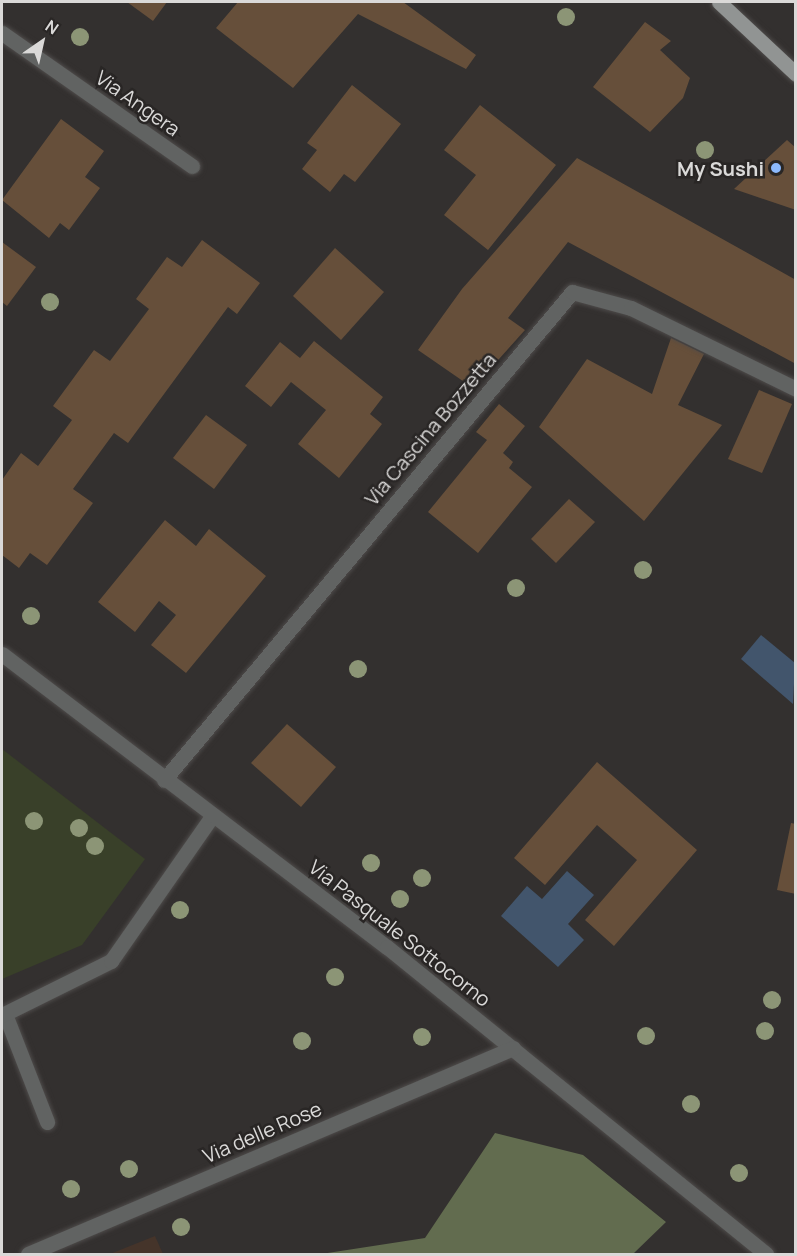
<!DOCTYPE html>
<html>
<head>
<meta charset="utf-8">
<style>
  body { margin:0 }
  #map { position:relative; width:797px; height:1256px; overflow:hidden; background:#33302f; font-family:Manrope,sans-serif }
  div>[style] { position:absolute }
  .education>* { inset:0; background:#45342a }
  .green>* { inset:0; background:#394029 }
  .forest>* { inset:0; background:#626c4f }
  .water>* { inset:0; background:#42556c }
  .building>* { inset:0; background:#664f3a }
  .roads { filter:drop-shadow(0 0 2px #4e4b4a) drop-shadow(0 0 2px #4e4b4a) }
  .service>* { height:15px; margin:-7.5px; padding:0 7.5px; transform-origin:7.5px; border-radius:7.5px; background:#616362 }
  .minor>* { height:15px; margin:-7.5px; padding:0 7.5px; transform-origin:7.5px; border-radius:7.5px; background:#616362 }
  .primary>* { height:15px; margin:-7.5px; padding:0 7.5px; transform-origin:7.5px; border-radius:7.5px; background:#919493 }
  .trees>* { width:18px; height:18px; margin:-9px; border-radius:50%; background:#8c9576 }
  .dots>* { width:16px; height:16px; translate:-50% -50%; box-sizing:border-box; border:3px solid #292625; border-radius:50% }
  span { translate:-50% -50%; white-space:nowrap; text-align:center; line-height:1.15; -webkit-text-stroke:5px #292625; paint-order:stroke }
  .street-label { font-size:20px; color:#dad9d8 }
  .poi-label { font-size:20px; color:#dad9d8; font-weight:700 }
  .right { translate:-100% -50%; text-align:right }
  .frame { position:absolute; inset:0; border:3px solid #dad9d8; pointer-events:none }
  .north { position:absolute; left:12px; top:12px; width:60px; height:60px; -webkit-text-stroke:4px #292625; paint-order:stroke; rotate:34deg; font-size:16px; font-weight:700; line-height:24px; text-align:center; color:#dad9d8 }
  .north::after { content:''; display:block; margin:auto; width:21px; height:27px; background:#dad9d8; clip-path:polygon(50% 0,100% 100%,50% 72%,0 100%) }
</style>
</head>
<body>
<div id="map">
  <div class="education">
    <div style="clip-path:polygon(155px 1236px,163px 1254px,110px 1254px)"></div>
  </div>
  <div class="green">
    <div style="clip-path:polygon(2px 749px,145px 859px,82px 945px,2px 979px)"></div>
  </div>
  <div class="forest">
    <div style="clip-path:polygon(495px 1133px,583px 1155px,666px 1222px,633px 1254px,321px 1254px,425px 1238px)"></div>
  </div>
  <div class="water">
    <div style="clip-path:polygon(761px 635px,795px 663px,793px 704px,741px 659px)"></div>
    <div style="clip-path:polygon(567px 871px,594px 895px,568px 924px,584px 940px,558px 967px,501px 916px,527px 886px,542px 899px)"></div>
  </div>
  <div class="building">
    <div style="clip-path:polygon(127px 2px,167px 2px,153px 21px)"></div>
    <div style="clip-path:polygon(238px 2px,403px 2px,476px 55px,466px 69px,358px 14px,293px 88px,216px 28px)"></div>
    <div style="clip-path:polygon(645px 22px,671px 41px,660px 50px,690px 78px,683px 98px,650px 132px,593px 87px)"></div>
    <div style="clip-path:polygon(352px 85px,401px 124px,355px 182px,344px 174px,330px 192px,302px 169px,317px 150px,307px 143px)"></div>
    <div style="clip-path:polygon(480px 105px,556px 165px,488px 250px,444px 215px,476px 175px,444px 150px)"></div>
    <div style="clip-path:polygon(61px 119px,104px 151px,85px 177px,100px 188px,69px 230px,60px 223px,49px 238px,2px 200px)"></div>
    <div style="clip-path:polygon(787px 140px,796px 148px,796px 210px,734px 189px)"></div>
    <div style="clip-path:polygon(577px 158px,796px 280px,796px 364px,568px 242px,508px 318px,525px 330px,473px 388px,418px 350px,462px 289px)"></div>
    <div style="clip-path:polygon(202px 240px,260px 283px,237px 314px,228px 307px,128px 443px,114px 433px,73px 489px,93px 503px,47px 565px,30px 553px,19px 568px,2px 555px,2px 480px,21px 453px,38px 466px,72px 420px,53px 406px,94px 350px,110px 361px,149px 309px,136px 299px,167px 257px,182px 267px)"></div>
    <div style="clip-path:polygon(2px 242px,36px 267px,7px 306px,2px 302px)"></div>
    <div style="clip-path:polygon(335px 248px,384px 292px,341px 340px,293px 296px)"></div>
    <div style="clip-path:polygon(671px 338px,704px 354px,678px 405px,722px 425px,644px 521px,539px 427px,587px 359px,652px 394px)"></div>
    <div style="clip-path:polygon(314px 341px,383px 397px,370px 414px,382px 424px,339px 478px,298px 444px,326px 410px,291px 382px,271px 407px,245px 386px,280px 342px,300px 358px)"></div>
    <div style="clip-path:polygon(759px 390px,792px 404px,762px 473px,728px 459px)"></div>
    <div style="clip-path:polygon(499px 404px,525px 426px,503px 453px,513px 462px,509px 468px,532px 487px,478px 553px,428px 512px,487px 440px,476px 432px)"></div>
    <div style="clip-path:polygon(206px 415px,247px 445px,214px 489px,173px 458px)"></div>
    <div style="clip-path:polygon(569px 499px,595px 522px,556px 563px,531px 539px)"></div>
    <div style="clip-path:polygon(165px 520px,196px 546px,209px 529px,266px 576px,186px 673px,151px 645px,176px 615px,159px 601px,135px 632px,98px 602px)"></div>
    <div style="clip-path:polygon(287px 724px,336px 767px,301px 807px,251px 763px)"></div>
    <div style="clip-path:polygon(597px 762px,697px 850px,614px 946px,585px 920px,637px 860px,597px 825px,545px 885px,514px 858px)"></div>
    <div style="clip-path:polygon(791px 823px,796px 824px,796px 894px,777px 890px)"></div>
  </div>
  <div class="roads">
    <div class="service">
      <div style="left:5px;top:1014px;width:116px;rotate:68.7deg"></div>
      <div style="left:2px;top:1015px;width:122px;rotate:-26.4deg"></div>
      <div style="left:111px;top:961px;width:178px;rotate:-55.1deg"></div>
    </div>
    <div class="minor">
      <div style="left:2px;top:33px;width:232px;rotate:35deg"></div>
      <div style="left:2px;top:654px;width:484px;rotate:37.3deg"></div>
      <div style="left:387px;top:947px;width:488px;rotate:39deg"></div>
      <div style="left:164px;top:780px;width:636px;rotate:-50.1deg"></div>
      <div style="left:572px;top:292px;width:61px;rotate:15.2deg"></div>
      <div style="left:631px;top:308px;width:184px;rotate:26.1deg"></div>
      <div style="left:28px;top:1254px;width:527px;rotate:-23.01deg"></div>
    </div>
    <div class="primary">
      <div style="left:719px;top:2px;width:105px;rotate:43.1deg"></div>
    </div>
  </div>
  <div class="trees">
    <div style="left:566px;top:17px"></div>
    <div style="left:80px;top:37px"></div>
    <div style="left:705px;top:150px"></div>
    <div style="left:50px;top:302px"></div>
    <div style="left:643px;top:570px"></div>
    <div style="left:516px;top:588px"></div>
    <div style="left:31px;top:616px"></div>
    <div style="left:358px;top:669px"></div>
    <div style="left:34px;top:821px"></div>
    <div style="left:79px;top:828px"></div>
    <div style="left:95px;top:846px"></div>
    <div style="left:371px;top:863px"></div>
    <div style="left:422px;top:878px"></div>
    <div style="left:400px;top:899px"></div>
    <div style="left:180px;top:910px"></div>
    <div style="left:335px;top:977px"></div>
    <div style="left:772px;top:1000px"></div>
    <div style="left:765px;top:1031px"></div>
    <div style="left:646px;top:1036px"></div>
    <div style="left:422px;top:1037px"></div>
    <div style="left:302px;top:1041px"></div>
    <div style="left:691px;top:1104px"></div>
    <div style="left:129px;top:1169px"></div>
    <div style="left:739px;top:1173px"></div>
    <div style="left:71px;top:1189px"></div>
    <div style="left:181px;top:1227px"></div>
  </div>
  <div class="dots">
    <div style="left:776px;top:168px;background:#8cb9fc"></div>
  </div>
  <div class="street-label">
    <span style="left:138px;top:103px;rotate:35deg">Via Angera</span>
    <span style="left:430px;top:429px;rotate:-50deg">Via Cascina Bozzetta</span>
    <span style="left:400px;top:933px;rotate:38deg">Via Pasquale Sottocorno</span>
    <span style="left:262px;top:1132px;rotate:-23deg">Via delle Rose</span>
  </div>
  <div class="poi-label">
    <span class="right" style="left:764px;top:168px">My Sushi</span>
  </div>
  <div class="frame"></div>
  <div class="north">N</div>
</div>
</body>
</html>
